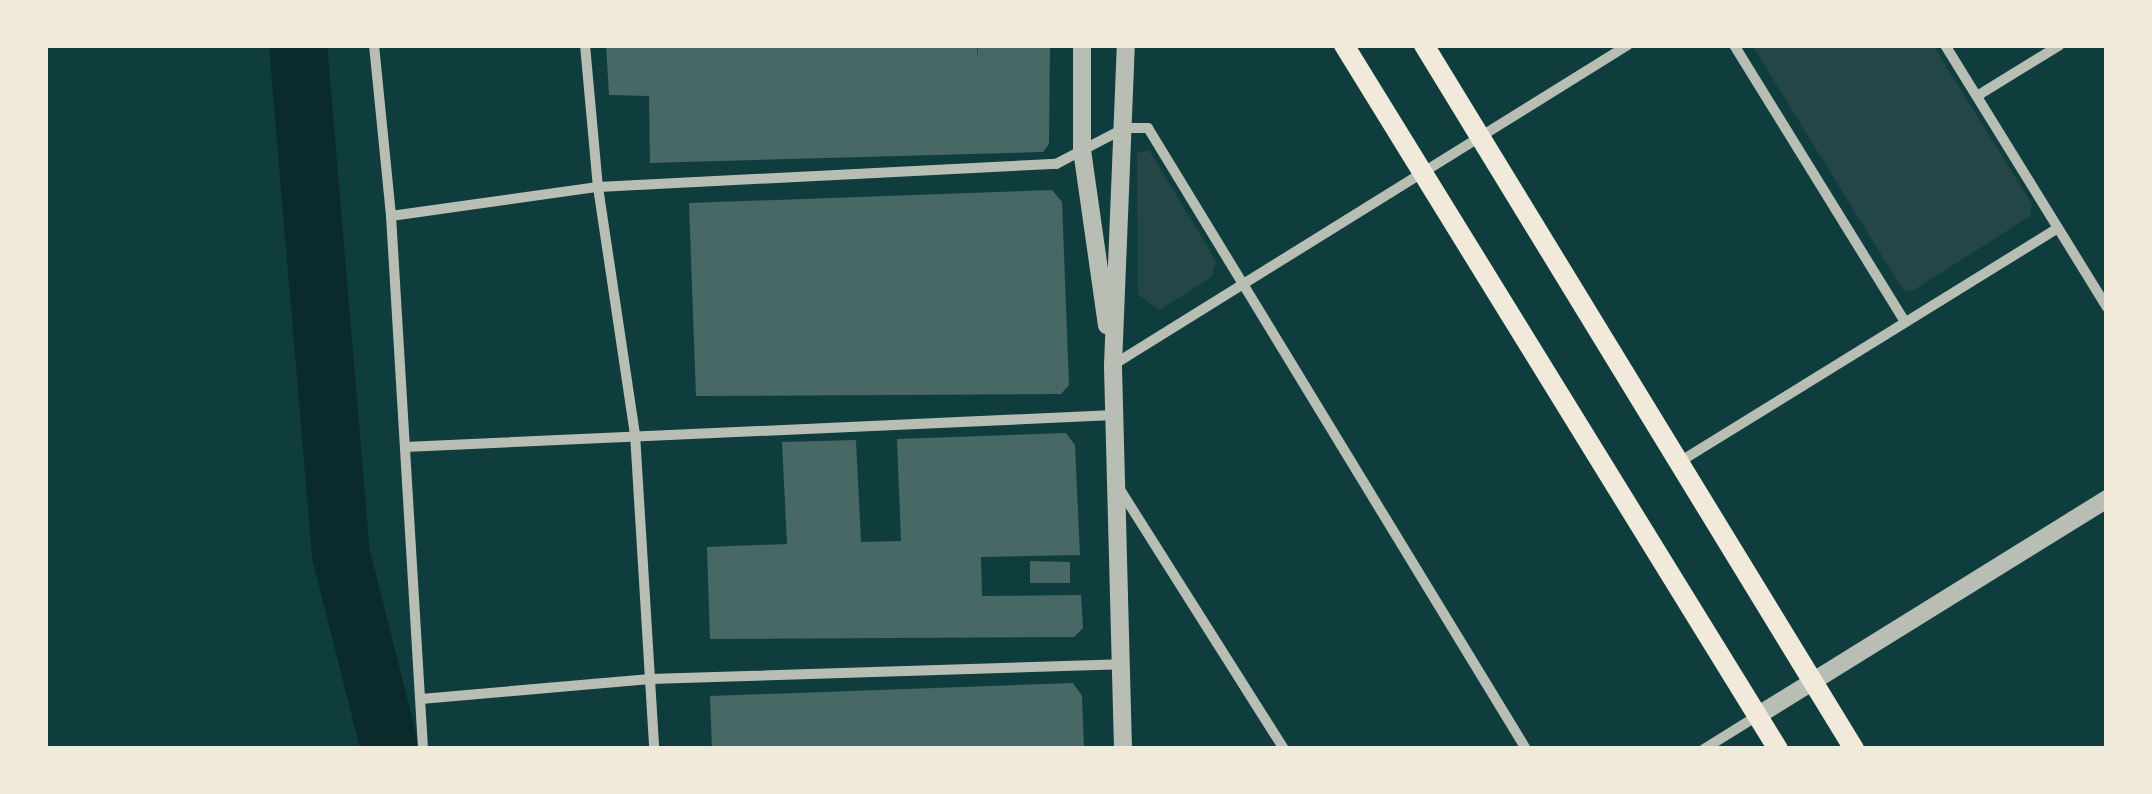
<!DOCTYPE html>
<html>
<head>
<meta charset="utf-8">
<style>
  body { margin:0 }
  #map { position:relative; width:2152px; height:794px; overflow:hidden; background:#0f3d3e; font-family:"Open Sans",sans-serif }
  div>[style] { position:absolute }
  .green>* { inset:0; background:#244646 }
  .river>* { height:58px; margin:-29px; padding:0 29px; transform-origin:29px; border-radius:29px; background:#0a2a2b }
  .building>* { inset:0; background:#486865 }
  .minor>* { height:10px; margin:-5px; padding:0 5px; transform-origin:5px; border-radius:5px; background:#b8beb3 }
  .tertiary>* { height:18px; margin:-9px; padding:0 9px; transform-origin:9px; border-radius:9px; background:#b8beb3 }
  .secondary>* { height:20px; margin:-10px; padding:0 10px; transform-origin:10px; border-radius:10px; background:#f1e9da }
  span { translate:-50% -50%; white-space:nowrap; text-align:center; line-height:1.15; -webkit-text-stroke:8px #f1e9da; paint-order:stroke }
  .frame { position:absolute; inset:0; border:48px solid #f1e9da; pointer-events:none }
</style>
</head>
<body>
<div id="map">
  <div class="green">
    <div style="clip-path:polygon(1752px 45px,1933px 45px,2032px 204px,2030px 216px,1911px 292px,1903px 290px)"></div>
    <div style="clip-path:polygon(1149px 150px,1216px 261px,1212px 277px,1159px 310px,1138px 294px,1137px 153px)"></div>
  </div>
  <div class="river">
    <div style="left:298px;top:45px;width:512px;rotate:85.18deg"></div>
    <div style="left:341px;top:555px;width:200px;rotate:75.8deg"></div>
  </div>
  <div class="building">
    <div style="clip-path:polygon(606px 45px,977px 45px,977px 60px,978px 45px,1050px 45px,1049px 144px,1043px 152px,650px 163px,649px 96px,609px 95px)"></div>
    <div style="clip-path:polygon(1052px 190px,1062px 202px,1069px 385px,1061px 394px,696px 396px,689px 203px)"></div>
    <div style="clip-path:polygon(1066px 433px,1075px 445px,1080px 555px,981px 557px,982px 596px,1081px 595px,1083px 628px,1074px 637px,710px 639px,707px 547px,787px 544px,782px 442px,856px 440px,861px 542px,901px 541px,897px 439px)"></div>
    <div style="clip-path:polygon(1030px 561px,1070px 562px,1070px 583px,1030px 583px)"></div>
    <div style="clip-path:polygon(1073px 683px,1082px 696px,1084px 749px,712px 749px,710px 696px)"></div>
  </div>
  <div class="minor">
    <div style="left:374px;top:45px;width:172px;rotate:84.3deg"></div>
    <div style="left:391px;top:216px;width:534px;rotate:86.56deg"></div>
    <div style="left:585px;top:45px;width:143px;rotate:84.8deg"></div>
    <div style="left:598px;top:187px;width:250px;rotate:81.5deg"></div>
    <div style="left:635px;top:434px;width:316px;rotate:86.5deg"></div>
    <div style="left:1734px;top:45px;width:326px;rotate:58.3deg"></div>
    <div style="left:1945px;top:45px;width:308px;rotate:58.3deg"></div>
    <div style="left:1977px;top:96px;width:97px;rotate:-31.6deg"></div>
    <div style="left:391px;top:216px;width:209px;rotate:-8deg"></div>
    <div style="left:598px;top:187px;width:459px;rotate:-2.9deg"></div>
    <div style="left:1056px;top:164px;width:78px;rotate:-27.6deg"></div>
    <div style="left:1125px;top:128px;width:23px"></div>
    <div style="left:1148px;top:128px;width:727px;rotate:58.67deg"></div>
    <div style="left:1113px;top:365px;width:606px;rotate:-31.86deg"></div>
    <div style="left:405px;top:447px;width:710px;rotate:-2.58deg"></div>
    <div style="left:1676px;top:464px;width:449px;rotate:-31.7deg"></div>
    <div style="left:1119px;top:488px;width:309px;rotate:57.7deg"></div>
    <div style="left:421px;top:699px;width:230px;rotate:-5deg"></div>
    <div style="left:650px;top:679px;width:471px;rotate:-1.8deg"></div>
    <div style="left:1704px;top:749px;width:62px;rotate:-31.9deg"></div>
  </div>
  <div class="tertiary">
    <div style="left:1082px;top:45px;width:105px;rotate:90deg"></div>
    <div style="left:1082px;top:150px;width:177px;rotate:81.9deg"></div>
    <div style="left:1757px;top:716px;width:412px;rotate:-31.8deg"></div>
    <div style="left:1123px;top:749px;width:384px;rotate:-91.5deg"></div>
    <div style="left:1113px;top:365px;width:320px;rotate:-87.7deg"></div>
  </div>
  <div class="secondary">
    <div style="left:1344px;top:45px;width:827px;rotate:58.35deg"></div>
    <div style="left:1424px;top:45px;width:825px;rotate:58.58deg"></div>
  </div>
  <div class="frame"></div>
</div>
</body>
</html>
